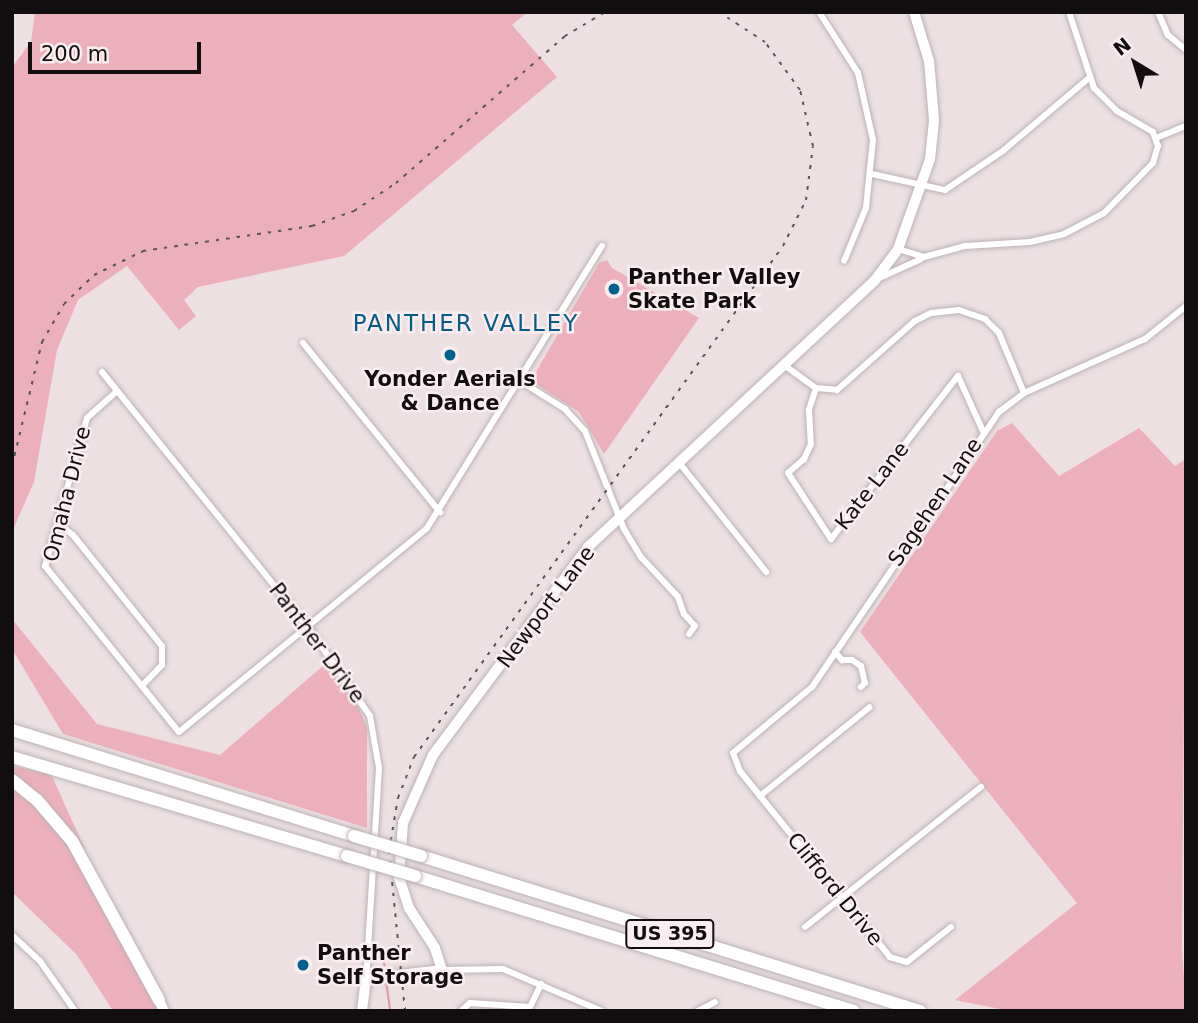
<!DOCTYPE html>
<html>
<head>
<meta charset="utf-8">
<style>
  body { margin:0 }
  #map { position:relative; width:1198px; height:1023px; overflow:hidden; background:#ece0e2; font-family:"DejaVu Sans",sans-serif }
  div>[style] { position:absolute }
  .green>* { inset:0; background:#ecb0bc }
  .stream>* { height:2px; margin:-1px; padding:0 1px; transform-origin:1px; border-radius:1px; background:#e596a7 }
  .roads { filter:drop-shadow(0 0 2px #bdb2b4) drop-shadow(0 0 2px #bdb2b4) }
  .street>* { height:6px; margin:-3px; padding:0 3px; transform-origin:3px; border-radius:3px; background:#fff }
  .secondary>* { height:10px; margin:-5px; padding:0 5px; transform-origin:5px; border-radius:5px; background:#fff }
  .primary>* { height:10px; margin:-5px; padding:0 5px; transform-origin:5px; border-radius:5px; background:#fff }
  .highway>* { height:12px; margin:-6px; padding:0 6px; transform-origin:6px; border-radius:6px; background:#fff }
  .rail>* { height:2px; margin-top:-1px; transform-origin:0; background:repeating-linear-gradient(90deg,#5a5455 0 3.5px,transparent 0 10.5px) }
  .bridges { filter:drop-shadow(0 0 2px #bdb2b4) drop-shadow(0 0 2px #bdb2b4) }
  .highway-bridge>* { height:12px; margin:-6px; padding:0 6px; transform-origin:6px; border-radius:6px; background:#fff }
  .dots>* { width:19px; height:19px; translate:-50% -50%; box-sizing:border-box; border:4px solid #f9edef; border-radius:50% }
  span { translate:-50% -50%; white-space:nowrap; text-align:center; line-height:1.15; -webkit-text-stroke:5px #f9edef; paint-order:stroke }
  .shield-label span { padding:2px 5px; background:#f9edef; border:2px solid; border-radius:5px; -webkit-text-stroke-width:0 }
  .shield-label { font-size:19px; color:#120e0f; font-weight:700 }
  .poi-label { font-size:21px; color:#120e0f; font-weight:700 }
  .left { translate:0 -50%; text-align:left }
  .street-label { font-size:21px; color:#120e0f }
  .neighbourhood-label { font-size:23px; color:#085b87; letter-spacing:2px }
  .frame { position:absolute; inset:0; border:14px solid #120e0f; pointer-events:none }
  .north { position:absolute; left:1100px; top:28px; width:70px; height:70px; -webkit-text-stroke:5px #f9edef; paint-order:stroke; rotate:322deg; font-size:19px; font-weight:700; line-height:28px; text-align:center; color:#120e0f }
  .north::after { content:''; display:block; margin:auto; width:24px; height:32px; background:#120e0f; clip-path:polygon(50% 0,100% 100%,50% 72%,0 100%) }
  .scale { position:absolute; left:28px; top:42px; width:173px; height:32px; box-sizing:border-box; border:4px solid #120e0f; border-top:0; padding-left:9px; font-size:21px; line-height:24px; white-space:nowrap; color:#120e0f; -webkit-text-stroke:5px #f9edef; paint-order:stroke }
</style>
</head>
<body>
<div id="map">
  <div class="green">
    <div style="clip-path:polygon(35px 12px,528px 12px,512px 25px,557px 77px,344px 256px,198px 287px,184px 300px,196px 316px,179px 330px,127px 266px,78px 300px,57px 350px,34px 482px,12px 532px,12px 67px,31px 42px)"></div>
    <div style="clip-path:polygon(607px 260px,612px 268px,699px 318px,604px 454px,579px 412px,536px 384px,533px 377px,599px 263px)"></div>
    <div style="clip-path:polygon(1012px 423px,1059px 476px,1139px 428px,1175px 466px,1186px 459px,1182px 946px,1186px 1011px,1010px 1011px,955px 1000px,1077px 903px,860px 632px,997px 431px)"></div>
    <div style="clip-path:polygon(12px 619px,97px 724px,220px 755px,324px 665px,356px 702px,367px 727px,367px 828px,63px 734px,12px 649px)"></div>
    <div style="clip-path:polygon(12px 766px,51px 774px,158px 1011px,113px 1011px,77px 955px,12px 892px)"></div>
  </div>
  <div class="stream">
    <div style="left:384px;top:962px;width:9px;rotate:84deg"></div>
    <div style="left:386px;top:981px;width:30px;rotate:82deg"></div>
  </div>
  <div class="roads">
    <div class="street">
      <div style="left:819px;top:12px;width:72px;rotate:57.4deg"></div>
      <div style="left:858px;top:73px;width:69px;rotate:77.4deg"></div>
      <div style="left:873px;top:140px;width:68px;rotate:95.9deg"></div>
      <div style="left:866px;top:208px;width:57px;rotate:112.5deg"></div>
      <div style="left:1158px;top:12px;width:25px;rotate:67deg"></div>
      <div style="left:1168px;top:35px;width:23px;rotate:40deg"></div>
      <div style="left:1156px;top:138px;width:32px;rotate:-22deg"></div>
      <div style="left:872px;top:174px;width:75px;rotate:12.4deg"></div>
      <div style="left:945px;top:190px;width:71px;rotate:-34.1deg"></div>
      <div style="left:1004px;top:150px;width:111px;rotate:-40.3deg"></div>
      <div style="left:898px;top:249px;width:27px;rotate:17deg"></div>
      <div style="left:924px;top:257px;width:42px;rotate:-15deg"></div>
      <div style="left:965px;top:246px;width:65px;rotate:-3.5deg"></div>
      <div style="left:1030px;top:242px;width:35px;rotate:-13deg"></div>
      <div style="left:1064px;top:234px;width:45px;rotate:-27.7deg"></div>
      <div style="left:1104px;top:213px;width:70px;rotate:-45.6deg"></div>
      <div style="left:1153px;top:163px;width:18px;rotate:-74deg"></div>
      <div style="left:1158px;top:146px;width:15px;rotate:-110deg"></div>
      <div style="left:1153px;top:132px;width:42px;rotate:-149.7deg"></div>
      <div style="left:1117px;top:111px;width:33px;rotate:-135deg"></div>
      <div style="left:1094px;top:88px;width:80px;rotate:-108.2deg"></div>
      <div style="left:877px;top:279px;width:48px;rotate:-24.4deg"></div>
      <div style="left:303px;top:343px;width:218px;rotate:51deg"></div>
      <div style="left:784px;top:365px;width:39px;rotate:36deg"></div>
      <div style="left:816px;top:388px;width:21px;rotate:5deg"></div>
      <div style="left:837px;top:390px;width:104px;rotate:-41.5deg"></div>
      <div style="left:915px;top:321px;width:18px;rotate:-27deg"></div>
      <div style="left:931px;top:313px;width:28px;rotate:-6deg"></div>
      <div style="left:959px;top:310px;width:28px;rotate:19deg"></div>
      <div style="left:985px;top:319px;width:20px;rotate:45deg"></div>
      <div style="left:999px;top:333px;width:65px;rotate:67.4deg"></div>
      <div style="left:102px;top:372px;width:328px;rotate:51.1deg"></div>
      <div style="left:308px;top:627px;width:108px;rotate:55.1deg"></div>
      <div style="left:370px;top:716px;width:53px;rotate:80.2deg"></div>
      <div style="left:379px;top:768px;width:211px;rotate:93.5deg"></div>
      <div style="left:520px;top:381px;width:53px;rotate:31.9deg"></div>
      <div style="left:565px;top:409px;width:30px;rotate:48deg"></div>
      <div style="left:585px;top:431px;width:105px;rotate:68.3deg"></div>
      <div style="left:624px;top:529px;width:33px;rotate:59deg"></div>
      <div style="left:641px;top:557px;width:54px;rotate:47.2deg"></div>
      <div style="left:678px;top:597px;width:18px;rotate:71deg"></div>
      <div style="left:684px;top:614px;width:16px;rotate:47deg"></div>
      <div style="left:695px;top:626px;width:10px;rotate:127deg"></div>
      <div style="left:816px;top:388px;width:23px;rotate:108deg"></div>
      <div style="left:809px;top:410px;width:34px;rotate:87deg"></div>
      <div style="left:811px;top:444px;width:17px;rotate:115deg"></div>
      <div style="left:804px;top:459px;width:21px;rotate:139deg"></div>
      <div style="left:788px;top:473px;width:79px;rotate:56.9deg"></div>
      <div style="left:831px;top:539px;width:207px;rotate:-52.1deg"></div>
      <div style="left:958px;top:376px;width:60px;rotate:65.6deg"></div>
      <div style="left:116px;top:392px;width:39px;rotate:138deg"></div>
      <div style="left:87px;top:418px;width:154px;rotate:105.8deg"></div>
      <div style="left:45px;top:566px;width:213px;rotate:51.1deg"></div>
      <div style="left:179px;top:732px;width:321px;rotate:-39.4deg"></div>
      <div style="left:427px;top:528px;width:332px;rotate:-58.2deg"></div>
      <div style="left:681px;top:465px;width:137px;rotate:51.5deg"></div>
      <div style="left:60px;top:525px;width:16px;rotate:38deg"></div>
      <div style="left:73px;top:535px;width:142px;rotate:51.3deg"></div>
      <div style="left:162px;top:646px;width:19px;rotate:90deg"></div>
      <div style="left:162px;top:665px;width:29px;rotate:134deg"></div>
      <div style="left:835px;top:652px;width:11px;rotate:49deg"></div>
      <div style="left:842px;top:660px;width:10px"></div>
      <div style="left:852px;top:660px;width:11px;rotate:34deg"></div>
      <div style="left:861px;top:666px;width:17px;rotate:77deg"></div>
      <div style="left:865px;top:683px;width:6px;rotate:135deg"></div>
      <div style="left:760px;top:796px;width:141px;rotate:-39deg"></div>
      <div style="left:805px;top:927px;width:225px;rotate:-38.5deg"></div>
      <div style="left:951px;top:927px;width:56px;rotate:141.5deg"></div>
      <div style="left:907px;top:962px;width:18px;rotate:-164deg"></div>
      <div style="left:890px;top:957px;width:239px;rotate:-128.9deg"></div>
      <div style="left:740px;top:771px;width:19px;rotate:-111deg"></div>
      <div style="left:733px;top:753px;width:103px;rotate:-39.9deg"></div>
      <div style="left:812px;top:687px;width:333px;rotate:-55.8deg"></div>
      <div style="left:999px;top:412px;width:31px;rotate:-37deg"></div>
      <div style="left:1024px;top:393px;width:133px;rotate:-24.1deg"></div>
      <div style="left:1145px;top:339px;width:53px;rotate:-38.8deg"></div>
      <div style="left:12px;top:935px;width:38px;rotate:43deg"></div>
      <div style="left:40px;top:961px;width:61px;rotate:55deg"></div>
      <div style="left:442px;top:970px;width:61px;rotate:-0.9deg"></div>
      <div style="left:503px;top:969px;width:108px;rotate:23deg"></div>
      <div style="left:529px;top:1009px;width:28px;rotate:-64deg"></div>
      <div style="left:461px;top:1011px;width:12px;rotate:-42deg"></div>
      <div style="left:470px;top:1003px;width:60px;rotate:3.8deg"></div>
      <div style="left:698px;top:1011px;width:19px;rotate:-28deg"></div>
    </div>
    <div class="secondary">
      <div style="left:362px;top:1011px;width:32px;rotate:-83deg"></div>
      <div style="left:366px;top:979px;width:77px;rotate:-6.8deg"></div>
      <div style="left:442px;top:970px;width:23px;rotate:-108deg"></div>
      <div style="left:435px;top:948px;width:48px;rotate:-123deg"></div>
      <div style="left:409px;top:908px;width:32px;rotate:-108deg"></div>
      <div style="left:399px;top:878px;width:55px;rotate:-85.8deg"></div>
      <div style="left:403px;top:823px;width:74px;rotate:-66.2deg"></div>
      <div style="left:433px;top:755px;width:259px;rotate:-53.3deg"></div>
      <div style="left:588px;top:547px;width:392px;rotate:-42.9deg"></div>
      <div style="left:875px;top:280px;width:39px;rotate:-53deg"></div>
      <div style="left:898px;top:249px;width:96px;rotate:-70.4deg"></div>
      <div style="left:930px;top:159px;width:39px;rotate:-84deg"></div>
      <div style="left:934px;top:120px;width:59px;rotate:-94.8deg"></div>
      <div style="left:929px;top:61px;width:51px;rotate:-107deg"></div>
    </div>
    <div class="primary">
      <div style="left:159px;top:1000px;width:12px;rotate:66deg"></div>
    </div>
    <div class="highway">
      <div style="left:12px;top:730px;width:358px;rotate:17.2deg"></div>
      <div style="left:12px;top:757px;width:349px;rotate:16.5deg"></div>
      <div style="left:12px;top:780px;width:32px;rotate:39deg"></div>
      <div style="left:37px;top:800px;width:54px;rotate:49.5deg"></div>
      <div style="left:72px;top:841px;width:181px;rotate:61.3deg"></div>
      <div style="left:421px;top:856px;width:523px;rotate:17.26deg"></div>
      <div style="left:415px;top:876px;width:459px;rotate:17.1deg"></div>
    </div>
  </div>
  <div class="rail">
    <div style="left:12px;top:466px;width:128px;rotate:-76.4deg"></div>
    <div style="left:42px;top:342px;width:44px;rotate:-59.9deg"></div>
    <div style="left:64px;top:304px;width:42px;rotate:-44deg"></div>
    <div style="left:94px;top:275px;width:55px;rotate:-26.1deg"></div>
    <div style="left:143px;top:251px;width:171px;rotate:-8.4deg"></div>
    <div style="left:312px;top:226px;width:45px;rotate:-19.7deg"></div>
    <div style="left:354px;top:211px;width:50px;rotate:-33.7deg"></div>
    <div style="left:396px;top:183px;width:224px;rotate:-41deg"></div>
    <div style="left:565px;top:36px;width:47px;rotate:-31deg"></div>
    <div style="left:405px;top:1011px;width:161px;rotate:-95.7deg"></div>
    <div style="left:389px;top:851px;width:54px;rotate:-80.4deg"></div>
    <div style="left:398px;top:798px;width:44px;rotate:-68.7deg"></div>
    <div style="left:414px;top:757px;width:630px;rotate:-54.17deg"></div>
    <div style="left:783px;top:246px;width:51px;rotate:-63.4deg"></div>
    <div style="left:806px;top:200px;width:54px;rotate:-82.6deg"></div>
    <div style="left:813px;top:146px;width:57px;rotate:-103.1deg"></div>
    <div style="left:800px;top:90px;width:59px;rotate:-126.1deg"></div>
    <div style="left:765px;top:42px;width:55px;rotate:-146.9deg"></div>
  </div>
  <div class="bridges">
    <div class="highway-bridge">
      <div style="left:354px;top:836px;width:70px;rotate:16.6deg"></div>
      <div style="left:347px;top:856px;width:71px;rotate:16.4deg"></div>
    </div>
  </div>
  <div class="dots">
    <div style="left:614px;top:289px;background:#016292"></div>
    <div style="left:450px;top:355px;background:#016292"></div>
    <div style="left:303px;top:965px;background:#016292"></div>
  </div>
  <div class="shield-label">
    <span style="left:670px;top:934px">US 395</span>
  </div>
  <div class="poi-label">
    <span class="left" style="left:628px;top:289px">Panther Valley<br>Skate Park</span>
    <span style="left:450px;top:391px">Yonder Aerials<br>&amp; Dance</span>
    <span class="left" style="left:317px;top:965px">Panther<br>Self Storage</span>
  </div>
  <div class="street-label">
    <span style="left:872px;top:486px;rotate:-52deg">Kate Lane</span>
    <span style="left:67px;top:494px;rotate:-76deg">Omaha Drive</span>
    <span style="left:935px;top:502px;rotate:-56deg">Sagehen Lane</span>
    <span style="left:546px;top:607px;rotate:-53deg">Newport Lane</span>
    <span style="left:317px;top:643px;rotate:53deg">Panther Drive</span>
    <span style="left:835px;top:889px;rotate:51deg">Clifford Drive</span>
  </div>
  <div class="neighbourhood-label">
    <span style="left:466px;top:323px">PANTHER VALLEY</span>
  </div>
  <div class="frame"></div>
  <div class="north">N</div>
  <div class="scale">200 m</div>
</div>
</body>
</html>
